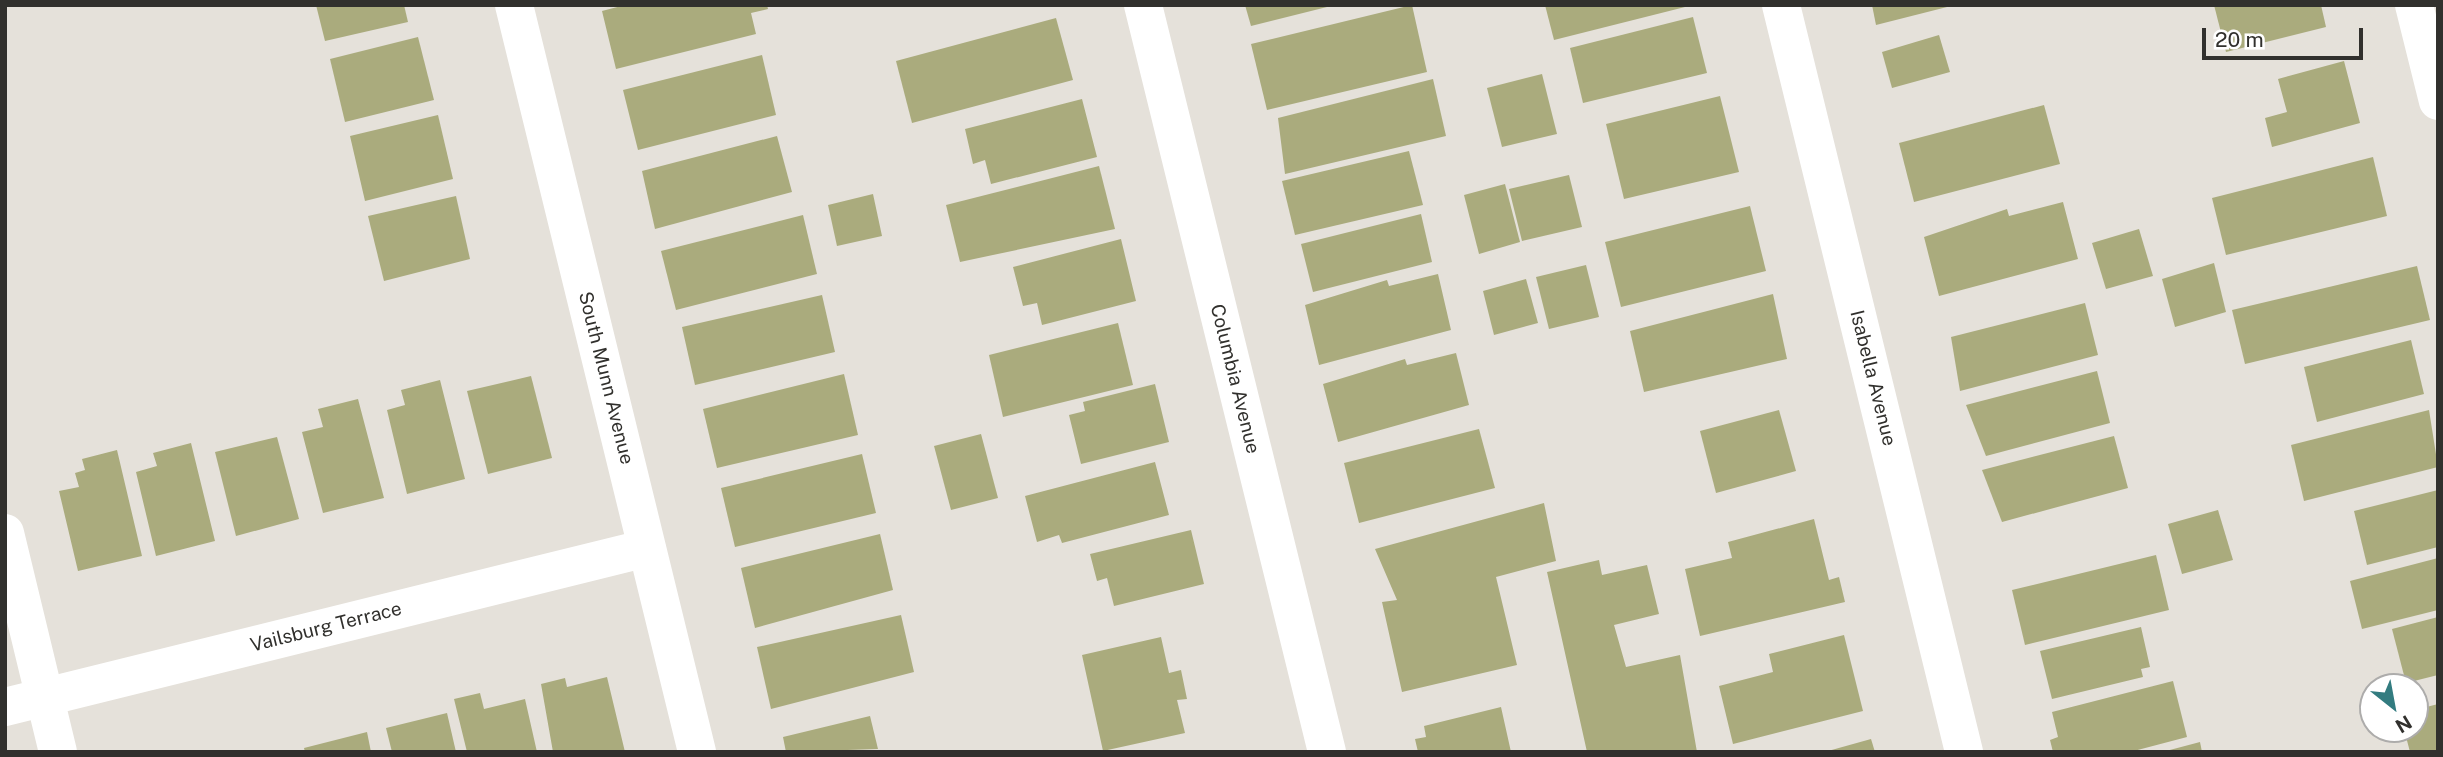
<!DOCTYPE html>
<html>
<head>
<meta charset="utf-8">
<style>
  body { margin:0 }
  #map { position:relative; width:2443px; height:757px; overflow:hidden; background:#e5e1da; font-family:"Public Sans",sans-serif }
  div>[style] { position:absolute }
  .building>* { inset:0; background:#aaab7d }
  .street>* { height:38px; margin:-19px; padding:0 19px; transform-origin:19px; border-radius:19px; background:#fff }
  span { translate:-50% -50%; white-space:nowrap; text-align:center; line-height:1.15; -webkit-text-stroke:6px #fff; paint-order:stroke }
  .street-label { font-size:19px; color:#31302d }
  .frame { position:absolute; inset:0; border:7px solid #31302d; pointer-events:none }
  .north { position:absolute; left:2359px; top:673px; width:70px; height:70px; box-sizing:border-box; background:#fff; border:2px solid #adacab; border-radius:50%; rotate:149deg; font-size:19px; font-weight:700; line-height:28px; text-align:center; color:#31302d }
  .north::after { content:''; display:block; margin:auto; width:24px; height:32px; background:#337c80; clip-path:polygon(50% 0,100% 100%,50% 72%,0 100%) }
  .scale { position:absolute; left:2202px; top:28px; width:161px; height:32px; box-sizing:border-box; border:4px solid #31302d; border-top:0; padding-left:9px; font-size:21px; line-height:24px; white-space:nowrap; color:#31302d; -webkit-text-stroke:5px #fff; paint-order:stroke }
</style>
</head>
<body>
<div id="map">
  <div class="building">
    <div style="clip-path:polygon(316px 5px,404px 5px,408px 22px,325px 41px)"></div>
    <div style="clip-path:polygon(625px 5px,767px 5px,768px 9px,751px 13px,756px 34px,616px 69px,602px 11px)"></div>
    <div style="clip-path:polygon(1245px 5px,1331px 5px,1331px 6px,1251px 26px)"></div>
    <div style="clip-path:polygon(1412px 5px,1427px 72px,1267px 110px,1251px 44px)"></div>
    <div style="clip-path:polygon(1545px 5px,1689px 5px,1689px 6px,1554px 40px)"></div>
    <div style="clip-path:polygon(1872px 5px,1951px 5px,1951px 6px,1876px 25px)"></div>
    <div style="clip-path:polygon(2214px 5px,2321px 5px,2326px 27px,2226px 52px)"></div>
    <div style="clip-path:polygon(1693px 17px,1707px 73px,1583px 103px,1570px 48px)"></div>
    <div style="clip-path:polygon(1056px 18px,1073px 80px,912px 123px,896px 61px)"></div>
    <div style="clip-path:polygon(1939px 35px,1950px 72px,1892px 88px,1882px 52px)"></div>
    <div style="clip-path:polygon(418px 37px,434px 100px,345px 122px,330px 59px)"></div>
    <div style="clip-path:polygon(762px 55px,776px 115px,638px 150px,623px 90px)"></div>
    <div style="clip-path:polygon(2344px 61px,2360px 123px,2272px 147px,2265px 118px,2287px 112px,2278px 79px)"></div>
    <div style="clip-path:polygon(1542px 74px,1557px 134px,1502px 147px,1487px 88px)"></div>
    <div style="clip-path:polygon(1433px 79px,1446px 136px,1285px 174px,1278px 118px)"></div>
    <div style="clip-path:polygon(1720px 96px,1739px 172px,1624px 199px,1606px 124px)"></div>
    <div style="clip-path:polygon(1082px 99px,1097px 157px,991px 184px,985px 160px,973px 164px,965px 129px)"></div>
    <div style="clip-path:polygon(2044px 105px,2060px 164px,1914px 202px,1899px 143px)"></div>
    <div style="clip-path:polygon(438px 115px,453px 179px,365px 201px,350px 136px)"></div>
    <div style="clip-path:polygon(777px 136px,792px 192px,655px 229px,642px 171px)"></div>
    <div style="clip-path:polygon(1409px 151px,1423px 205px,1295px 235px,1282px 181px)"></div>
    <div style="clip-path:polygon(2373px 157px,2387px 216px,2226px 255px,2212px 198px)"></div>
    <div style="clip-path:polygon(1099px 166px,1115px 229px,960px 262px,946px 205px)"></div>
    <div style="clip-path:polygon(1569px 175px,1582px 227px,1522px 241px,1509px 189px)"></div>
    <div style="clip-path:polygon(1505px 184px,1520px 242px,1479px 254px,1464px 195px)"></div>
    <div style="clip-path:polygon(873px 194px,882px 236px,837px 246px,828px 205px)"></div>
    <div style="clip-path:polygon(456px 196px,470px 259px,384px 281px,368px 216px)"></div>
    <div style="clip-path:polygon(2063px 202px,2078px 259px,1939px 296px,1924px 237px,2007px 209px,2009px 216px)"></div>
    <div style="clip-path:polygon(1750px 206px,1766px 271px,1621px 307px,1605px 242px)"></div>
    <div style="clip-path:polygon(1421px 214px,1432px 262px,1313px 292px,1301px 244px)"></div>
    <div style="clip-path:polygon(803px 215px,817px 274px,676px 310px,661px 251px)"></div>
    <div style="clip-path:polygon(2139px 229px,2153px 276px,2106px 289px,2092px 243px)"></div>
    <div style="clip-path:polygon(1121px 239px,1136px 301px,1042px 325px,1037px 303px,1023px 306px,1013px 267px)"></div>
    <div style="clip-path:polygon(2214px 263px,2226px 312px,2175px 327px,2162px 279px)"></div>
    <div style="clip-path:polygon(1586px 265px,1599px 317px,1549px 329px,1536px 277px)"></div>
    <div style="clip-path:polygon(2417px 266px,2430px 320px,2245px 364px,2232px 310px)"></div>
    <div style="clip-path:polygon(1438px 274px,1451px 330px,1319px 365px,1305px 305px,1387px 280px,1389px 286px)"></div>
    <div style="clip-path:polygon(1526px 279px,1538px 323px,1494px 335px,1483px 291px)"></div>
    <div style="clip-path:polygon(1773px 294px,1787px 359px,1644px 392px,1630px 331px)"></div>
    <div style="clip-path:polygon(822px 295px,835px 352px,695px 385px,682px 327px)"></div>
    <div style="clip-path:polygon(2085px 303px,2098px 355px,1960px 391px,1951px 337px)"></div>
    <div style="clip-path:polygon(1118px 323px,1133px 385px,1003px 417px,989px 355px)"></div>
    <div style="clip-path:polygon(2411px 340px,2424px 394px,2317px 422px,2304px 367px)"></div>
    <div style="clip-path:polygon(1456px 353px,1469px 405px,1338px 442px,1323px 384px,1405px 359px,1407px 365px)"></div>
    <div style="clip-path:polygon(2097px 371px,2110px 423px,1986px 456px,1966px 405px)"></div>
    <div style="clip-path:polygon(844px 374px,858px 435px,717px 468px,703px 409px)"></div>
    <div style="clip-path:polygon(531px 376px,552px 458px,488px 474px,467px 391px)"></div>
    <div style="clip-path:polygon(440px 380px,465px 479px,407px 494px,387px 410px,405px 405px,401px 390px)"></div>
    <div style="clip-path:polygon(1155px 384px,1169px 442px,1081px 464px,1069px 415px,1085px 411px,1083px 402px)"></div>
    <div style="clip-path:polygon(358px 399px,384px 498px,323px 513px,302px 432px,323px 427px,318px 409px)"></div>
    <div style="clip-path:polygon(1779px 410px,1796px 471px,1716px 493px,1700px 431px)"></div>
    <div style="clip-path:polygon(2429px 410px,2438px 467px,2304px 501px,2291px 445px)"></div>
    <div style="clip-path:polygon(1479px 429px,1495px 488px,1359px 523px,1344px 463px)"></div>
    <div style="clip-path:polygon(981px 434px,998px 498px,951px 510px,934px 446px)"></div>
    <div style="clip-path:polygon(2114px 436px,2128px 488px,2002px 522px,1982px 470px)"></div>
    <div style="clip-path:polygon(277px 437px,299px 519px,236px 536px,215px 452px)"></div>
    <div style="clip-path:polygon(191px 443px,215px 541px,156px 556px,136px 472px,157px 466px,153px 453px)"></div>
    <div style="clip-path:polygon(117px 450px,142px 556px,78px 571px,59px 491px,79px 487px,75px 473px,85px 470px,82px 459px)"></div>
    <div style="clip-path:polygon(862px 454px,876px 513px,735px 547px,721px 488px)"></div>
    <div style="clip-path:polygon(1155px 462px,1169px 515px,1062px 543px,1059px 535px,1037px 542px,1025px 496px)"></div>
    <div style="clip-path:polygon(2438px 490px,2438px 547px,2367px 565px,2354px 511px)"></div>
    <div style="clip-path:polygon(1544px 503px,1556px 561px,1496px 577px,1517px 665px,1402px 692px,1382px 602px,1397px 600px,1375px 549px)"></div>
    <div style="clip-path:polygon(2218px 510px,2233px 560px,2182px 574px,2168px 524px)"></div>
    <div style="clip-path:polygon(1814px 519px,1829px 580px,1839px 577px,1845px 602px,1700px 636px,1685px 569px,1732px 558px,1728px 542px)"></div>
    <div style="clip-path:polygon(1191px 530px,1204px 584px,1114px 606px,1107px 578px,1097px 581px,1090px 554px)"></div>
    <div style="clip-path:polygon(880px 534px,893px 590px,755px 628px,741px 568px)"></div>
    <div style="clip-path:polygon(2156px 555px,2169px 610px,2025px 645px,2012px 590px)"></div>
    <div style="clip-path:polygon(2438px 558px,2438px 610px,2362px 629px,2350px 581px)"></div>
    <div style="clip-path:polygon(1599px 560px,1602px 575px,1647px 565px,1659px 614px,1614px 625px,1626px 667px,1680px 655px,1697px 752px,1587px 752px,1547px 572px)"></div>
    <div style="clip-path:polygon(901px 615px,914px 672px,771px 709px,757px 647px)"></div>
    <div style="clip-path:polygon(2438px 617px,2438px 675px,2406px 683px,2392px 629px)"></div>
    <div style="clip-path:polygon(2141px 627px,2150px 667px,2141px 669px,2143px 677px,2052px 699px,2040px 651px)"></div>
    <div style="clip-path:polygon(1844px 635px,1863px 711px,1733px 744px,1719px 686px,1773px 672px,1769px 654px)"></div>
    <div style="clip-path:polygon(1161px 637px,1169px 673px,1181px 670px,1187px 699px,1177px 700px,1185px 733px,1103px 751px,1082px 655px)"></div>
    <div style="clip-path:polygon(607px 677px,625px 752px,553px 752px,541px 684px,565px 678px,567px 687px)"></div>
    <div style="clip-path:polygon(2173px 681px,2187px 737px,2130px 752px,2053px 752px,2050px 740px,2058px 737px,2052px 712px)"></div>
    <div style="clip-path:polygon(480px 693px,484px 709px,525px 699px,537px 752px,467px 752px,454px 699px)"></div>
    <div style="clip-path:polygon(2438px 704px,2438px 752px,2410px 752px,2404px 729px,2415px 729px,2415px 710px)"></div>
    <div style="clip-path:polygon(1501px 707px,1511px 752px,1418px 752px,1415px 739px,1426px 737px,1424px 726px)"></div>
    <div style="clip-path:polygon(447px 713px,456px 752px,392px 752px,386px 728px)"></div>
    <div style="clip-path:polygon(870px 716px,878px 749px,786px 752px,783px 737px)"></div>
    <div style="clip-path:polygon(367px 732px,371px 752px,305px 752px,304px 748px)"></div>
    <div style="clip-path:polygon(1871px 739px,1875px 752px,1828px 752px,1828px 751px)"></div>
    <div style="clip-path:polygon(2200px 742px,2202px 752px,2166px 752px,2166px 751px)"></div>
  </div>
  <div class="street">
    <div style="left:514px;top:5px;width:769px;rotate:76.23deg"></div>
    <div style="left:1143px;top:5px;width:769px;rotate:76.16deg"></div>
    <div style="left:1781px;top:5px;width:769px;rotate:76.23deg"></div>
    <div style="left:2414px;top:5px;width:99px;rotate:76deg"></div>
    <div style="left:5px;top:533px;width:225px;rotate:76.4deg"></div>
    <div style="left:5px;top:707px;width:661px;rotate:-13.91deg"></div>
  </div>
  <div class="street-label">
    <span style="left:606px;top:378px;rotate:76deg">South Munn Avenue</span>
    <span style="left:1873px;top:378px;rotate:76deg">Isabella Avenue</span>
    <span style="left:1235px;top:379px;rotate:76deg">Columbia Avenue</span>
    <span style="left:326px;top:627px;rotate:-14deg">Vailsburg Terrace</span>
  </div>
  <div class="frame"></div>
  <div class="north">N</div>
  <div class="scale">20 m</div>
</div>
</body>
</html>
